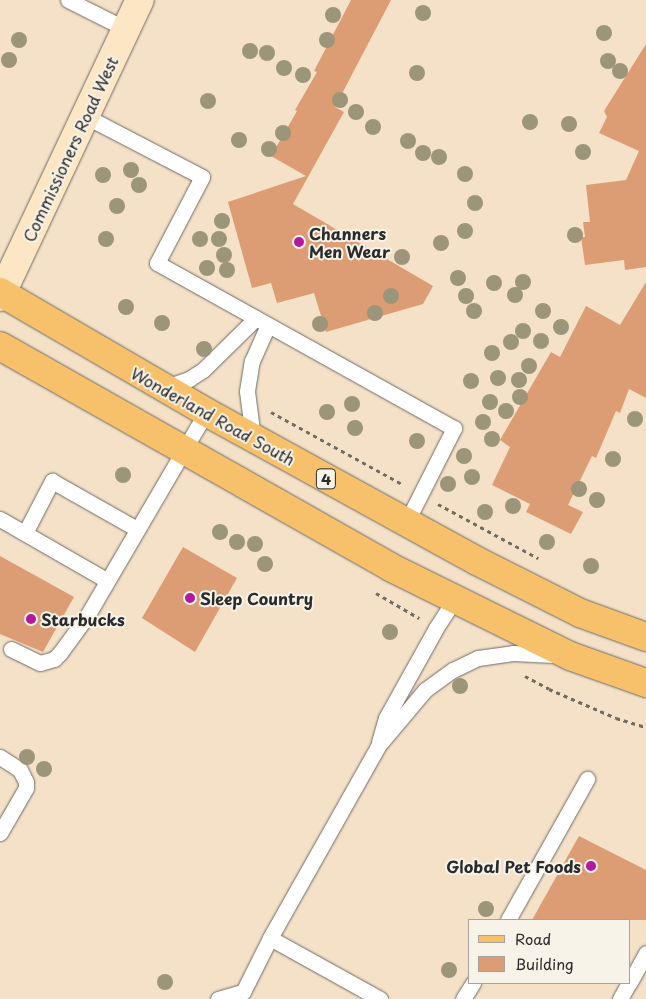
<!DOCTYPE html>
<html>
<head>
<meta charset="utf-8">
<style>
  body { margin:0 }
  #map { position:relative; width:646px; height:999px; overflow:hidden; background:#f4e1c8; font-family:"Playpen Sans",sans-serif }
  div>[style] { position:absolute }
  .building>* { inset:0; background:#dd9d74 }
  .path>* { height:3px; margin-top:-1.5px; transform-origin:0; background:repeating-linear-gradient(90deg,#716b62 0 4px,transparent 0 8px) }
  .roads { filter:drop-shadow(0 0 1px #716b62) drop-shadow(0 0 1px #716b62) }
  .service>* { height:15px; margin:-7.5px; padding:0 7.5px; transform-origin:7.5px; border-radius:7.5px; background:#fff }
  .secondary>* { height:28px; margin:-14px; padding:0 14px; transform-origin:14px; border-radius:14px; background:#fce6c4 }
  .primary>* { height:28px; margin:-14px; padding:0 14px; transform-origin:14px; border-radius:14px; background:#f7c06b }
  .trees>* { width:16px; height:16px; margin:-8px; border-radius:50%; background:#9c957a }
  .dots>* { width:14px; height:14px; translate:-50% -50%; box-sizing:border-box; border:2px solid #f7f3e8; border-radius:50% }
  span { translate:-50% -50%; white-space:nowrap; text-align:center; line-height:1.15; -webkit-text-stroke:4px #f7f3e8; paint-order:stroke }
  .shield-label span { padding:1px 4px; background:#f7f3e8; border:1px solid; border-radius:4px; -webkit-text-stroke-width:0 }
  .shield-label { font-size:15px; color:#2b2b2b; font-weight:700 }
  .street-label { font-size:16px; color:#2b2b2b }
  .poi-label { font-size:16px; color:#2b2b2b; font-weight:700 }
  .left { translate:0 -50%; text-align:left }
  .right { translate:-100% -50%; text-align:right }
  .legend { position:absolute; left:468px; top:919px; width:162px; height:65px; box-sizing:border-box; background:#f7f3e8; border:1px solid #a5a39c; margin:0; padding:6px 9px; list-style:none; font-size:15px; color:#2b2b2b }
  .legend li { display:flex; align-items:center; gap:10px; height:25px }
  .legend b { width:25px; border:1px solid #a5a39c }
</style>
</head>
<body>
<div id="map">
  <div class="building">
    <div style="clip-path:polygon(351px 0,391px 0,335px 107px,344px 112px,293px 204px,433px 286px,423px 304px,326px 332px,314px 293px,277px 303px,271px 283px,252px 288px,228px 202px,306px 176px,271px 156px,297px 111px,295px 110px,317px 72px,314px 71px)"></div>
    <div style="clip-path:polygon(646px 44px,646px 267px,625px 270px,624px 260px,585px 265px,581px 237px,585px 237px,583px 222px,590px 222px,586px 185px,626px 180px,639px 151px,599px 133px,607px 117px,604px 111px)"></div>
    <div style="clip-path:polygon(646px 282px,646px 398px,629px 389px,620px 413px,616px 411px,596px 458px,592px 456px,568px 505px,583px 512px,571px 534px,526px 512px,530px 504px,492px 485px,510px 447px,500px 440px,551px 352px,560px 357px,586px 306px,620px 325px)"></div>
    <div style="clip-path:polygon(183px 547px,237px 578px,195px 652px,142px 618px)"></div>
    <div style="clip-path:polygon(0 556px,74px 597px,43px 652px,0 634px)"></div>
    <div style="clip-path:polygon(579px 836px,646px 870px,646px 920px,532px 920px)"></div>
  </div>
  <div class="path">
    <div style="left:271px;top:412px;width:149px;rotate:28.8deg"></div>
    <div style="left:438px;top:504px;width:114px;rotate:28.4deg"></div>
    <div style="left:376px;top:593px;width:50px;rotate:30.2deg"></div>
    <div style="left:525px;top:676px;width:27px;rotate:28deg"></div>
    <div style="left:549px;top:689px;width:73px;rotate:23.4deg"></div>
    <div style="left:616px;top:718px;width:31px;rotate:17deg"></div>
  </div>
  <div class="roads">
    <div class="service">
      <div style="left:68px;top:0;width:65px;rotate:26.6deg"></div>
      <div style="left:85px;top:116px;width:132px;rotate:27.5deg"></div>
      <div style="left:202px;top:177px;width:97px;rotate:117.6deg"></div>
      <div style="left:157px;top:263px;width:340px;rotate:29.1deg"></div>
      <div style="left:454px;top:428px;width:106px;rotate:116.8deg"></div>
      <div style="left:163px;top:388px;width:28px;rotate:-19deg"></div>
      <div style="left:189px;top:379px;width:17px;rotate:-33deg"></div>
      <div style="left:203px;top:370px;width:74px;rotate:-44.5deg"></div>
      <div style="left:253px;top:438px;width:47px;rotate:-97.3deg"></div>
      <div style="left:247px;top:391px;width:30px;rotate:-81deg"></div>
      <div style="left:252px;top:361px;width:39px;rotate:-66deg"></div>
      <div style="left:0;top:519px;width:122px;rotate:29.9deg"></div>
      <div style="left:25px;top:533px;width:59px;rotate:-62.6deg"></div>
      <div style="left:52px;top:481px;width:98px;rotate:29.5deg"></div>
      <div style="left:11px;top:649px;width:32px;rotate:26deg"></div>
      <div style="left:40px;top:663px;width:15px;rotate:-16deg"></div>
      <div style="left:54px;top:659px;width:8px;rotate:-45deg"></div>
      <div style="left:60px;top:653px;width:46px;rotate:-53.9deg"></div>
      <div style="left:87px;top:616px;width:236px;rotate:-59.7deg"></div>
      <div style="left:379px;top:742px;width:25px;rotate:-74deg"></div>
      <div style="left:386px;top:718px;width:103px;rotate:-60.9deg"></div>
      <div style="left:436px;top:628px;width:33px;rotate:-57deg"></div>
      <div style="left:0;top:757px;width:24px;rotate:33deg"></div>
      <div style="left:20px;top:770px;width:13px;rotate:63deg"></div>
      <div style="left:26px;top:782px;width:6px;rotate:90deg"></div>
      <div style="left:26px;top:788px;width:52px;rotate:120deg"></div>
      <div style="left:508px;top:920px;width:162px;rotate:-60.7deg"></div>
      <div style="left:270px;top:938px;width:126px;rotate:29deg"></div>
      <div style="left:630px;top:982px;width:33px;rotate:-61deg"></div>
      <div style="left:218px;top:999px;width:26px;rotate:-16deg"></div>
      <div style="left:243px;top:992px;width:60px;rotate:-63.4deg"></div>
      <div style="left:270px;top:938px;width:220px;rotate:-60.6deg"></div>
      <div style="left:378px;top:746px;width:73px;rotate:-50deg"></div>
      <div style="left:425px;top:690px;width:34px;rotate:-36deg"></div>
      <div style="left:453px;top:670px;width:28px;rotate:-26deg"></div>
      <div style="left:478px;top:658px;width:35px;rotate:-8deg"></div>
      <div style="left:513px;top:653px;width:41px;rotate:2.8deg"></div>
      <div style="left:463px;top:999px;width:19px;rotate:-58deg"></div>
      <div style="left:620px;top:999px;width:18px;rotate:-61deg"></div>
    </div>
    <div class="secondary">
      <div style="left:0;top:297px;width:328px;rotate:-64.8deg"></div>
    </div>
    <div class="primary">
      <div style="left:0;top:292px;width:238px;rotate:30.2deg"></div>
      <div style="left:206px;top:412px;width:309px;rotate:28.8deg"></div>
      <div style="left:477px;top:561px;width:115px;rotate:26.8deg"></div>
      <div style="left:580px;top:613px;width:70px;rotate:20deg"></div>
      <div style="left:0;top:346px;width:448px;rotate:29.5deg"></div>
      <div style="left:390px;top:567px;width:201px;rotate:26.3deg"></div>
      <div style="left:570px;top:656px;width:81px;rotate:19.6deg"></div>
    </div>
  </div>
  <div class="trees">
    <div style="left:423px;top:13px"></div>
    <div style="left:333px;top:15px"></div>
    <div style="left:604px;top:33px"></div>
    <div style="left:19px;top:40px"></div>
    <div style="left:327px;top:40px"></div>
    <div style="left:250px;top:51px"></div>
    <div style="left:267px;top:53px"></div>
    <div style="left:9px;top:60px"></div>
    <div style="left:608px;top:61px"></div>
    <div style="left:284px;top:68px"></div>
    <div style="left:620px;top:71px"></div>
    <div style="left:417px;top:73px"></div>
    <div style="left:303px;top:75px"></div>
    <div style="left:340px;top:100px"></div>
    <div style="left:208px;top:101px"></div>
    <div style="left:356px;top:112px"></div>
    <div style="left:530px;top:122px"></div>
    <div style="left:569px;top:124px"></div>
    <div style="left:373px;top:127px"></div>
    <div style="left:283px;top:133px"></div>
    <div style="left:239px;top:140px"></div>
    <div style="left:408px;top:141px"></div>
    <div style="left:269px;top:149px"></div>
    <div style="left:583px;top:152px"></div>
    <div style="left:423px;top:153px"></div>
    <div style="left:439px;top:157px"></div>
    <div style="left:131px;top:170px"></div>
    <div style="left:465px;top:174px"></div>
    <div style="left:103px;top:175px"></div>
    <div style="left:139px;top:185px"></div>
    <div style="left:475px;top:203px"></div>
    <div style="left:117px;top:206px"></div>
    <div style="left:222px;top:221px"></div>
    <div style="left:465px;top:231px"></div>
    <div style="left:575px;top:235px"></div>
    <div style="left:106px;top:239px"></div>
    <div style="left:200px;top:239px"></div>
    <div style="left:219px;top:239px"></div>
    <div style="left:441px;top:243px"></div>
    <div style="left:224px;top:255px"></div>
    <div style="left:402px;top:257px"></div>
    <div style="left:207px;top:268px"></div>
    <div style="left:227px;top:270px"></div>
    <div style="left:458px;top:278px"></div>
    <div style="left:523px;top:282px"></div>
    <div style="left:494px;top:283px"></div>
    <div style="left:515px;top:295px"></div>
    <div style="left:391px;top:296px"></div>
    <div style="left:466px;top:296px"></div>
    <div style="left:126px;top:307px"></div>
    <div style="left:474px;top:311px"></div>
    <div style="left:543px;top:311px"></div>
    <div style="left:375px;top:313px"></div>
    <div style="left:162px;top:323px"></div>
    <div style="left:320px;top:324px"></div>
    <div style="left:561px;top:327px"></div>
    <div style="left:523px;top:331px"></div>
    <div style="left:541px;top:341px"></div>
    <div style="left:511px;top:342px"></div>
    <div style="left:204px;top:349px"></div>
    <div style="left:492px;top:353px"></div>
    <div style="left:529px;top:366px"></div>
    <div style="left:498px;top:378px"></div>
    <div style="left:519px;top:380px"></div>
    <div style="left:471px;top:381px"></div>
    <div style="left:520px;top:397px"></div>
    <div style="left:490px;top:402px"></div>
    <div style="left:352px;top:404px"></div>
    <div style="left:506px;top:411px"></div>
    <div style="left:327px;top:412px"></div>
    <div style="left:635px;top:419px"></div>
    <div style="left:483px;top:422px"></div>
    <div style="left:355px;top:428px"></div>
    <div style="left:492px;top:439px"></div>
    <div style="left:417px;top:441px"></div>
    <div style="left:464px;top:456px"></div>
    <div style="left:613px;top:459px"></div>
    <div style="left:123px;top:475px"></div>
    <div style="left:472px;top:477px"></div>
    <div style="left:448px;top:484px"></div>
    <div style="left:579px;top:489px"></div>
    <div style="left:597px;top:500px"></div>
    <div style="left:513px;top:506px"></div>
    <div style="left:485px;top:512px"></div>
    <div style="left:220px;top:532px"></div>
    <div style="left:237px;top:542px"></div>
    <div style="left:547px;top:542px"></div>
    <div style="left:255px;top:544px"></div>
    <div style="left:265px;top:564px"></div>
    <div style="left:591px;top:566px"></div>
    <div style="left:390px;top:632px"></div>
    <div style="left:460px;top:686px"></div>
    <div style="left:27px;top:757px"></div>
    <div style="left:44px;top:769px"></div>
    <div style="left:486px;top:909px"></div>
    <div style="left:449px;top:970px"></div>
    <div style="left:165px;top:982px"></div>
  </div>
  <div class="dots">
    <div style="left:299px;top:242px;background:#b5179e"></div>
    <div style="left:190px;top:598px;background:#b5179e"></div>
    <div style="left:31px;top:619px;background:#b5179e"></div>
    <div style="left:591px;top:866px;background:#b5179e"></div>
  </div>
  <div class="shield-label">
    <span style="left:326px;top:479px">4</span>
  </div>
  <div class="street-label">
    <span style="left:70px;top:149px;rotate:-65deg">Commissioners Road West</span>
    <span style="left:213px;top:416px;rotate:29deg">Wonderland Road South</span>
  </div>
  <div class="poi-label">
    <span class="left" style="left:309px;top:242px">Channers<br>Men Wear</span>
    <span class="left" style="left:200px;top:598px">Sleep Country</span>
    <span class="left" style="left:41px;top:619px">Starbucks</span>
    <span class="right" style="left:581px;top:866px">Global Pet Foods</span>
  </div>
  <ul class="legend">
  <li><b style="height:6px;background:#f7c06b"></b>Road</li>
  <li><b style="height:14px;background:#dd9d74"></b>Building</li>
  </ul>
</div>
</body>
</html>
